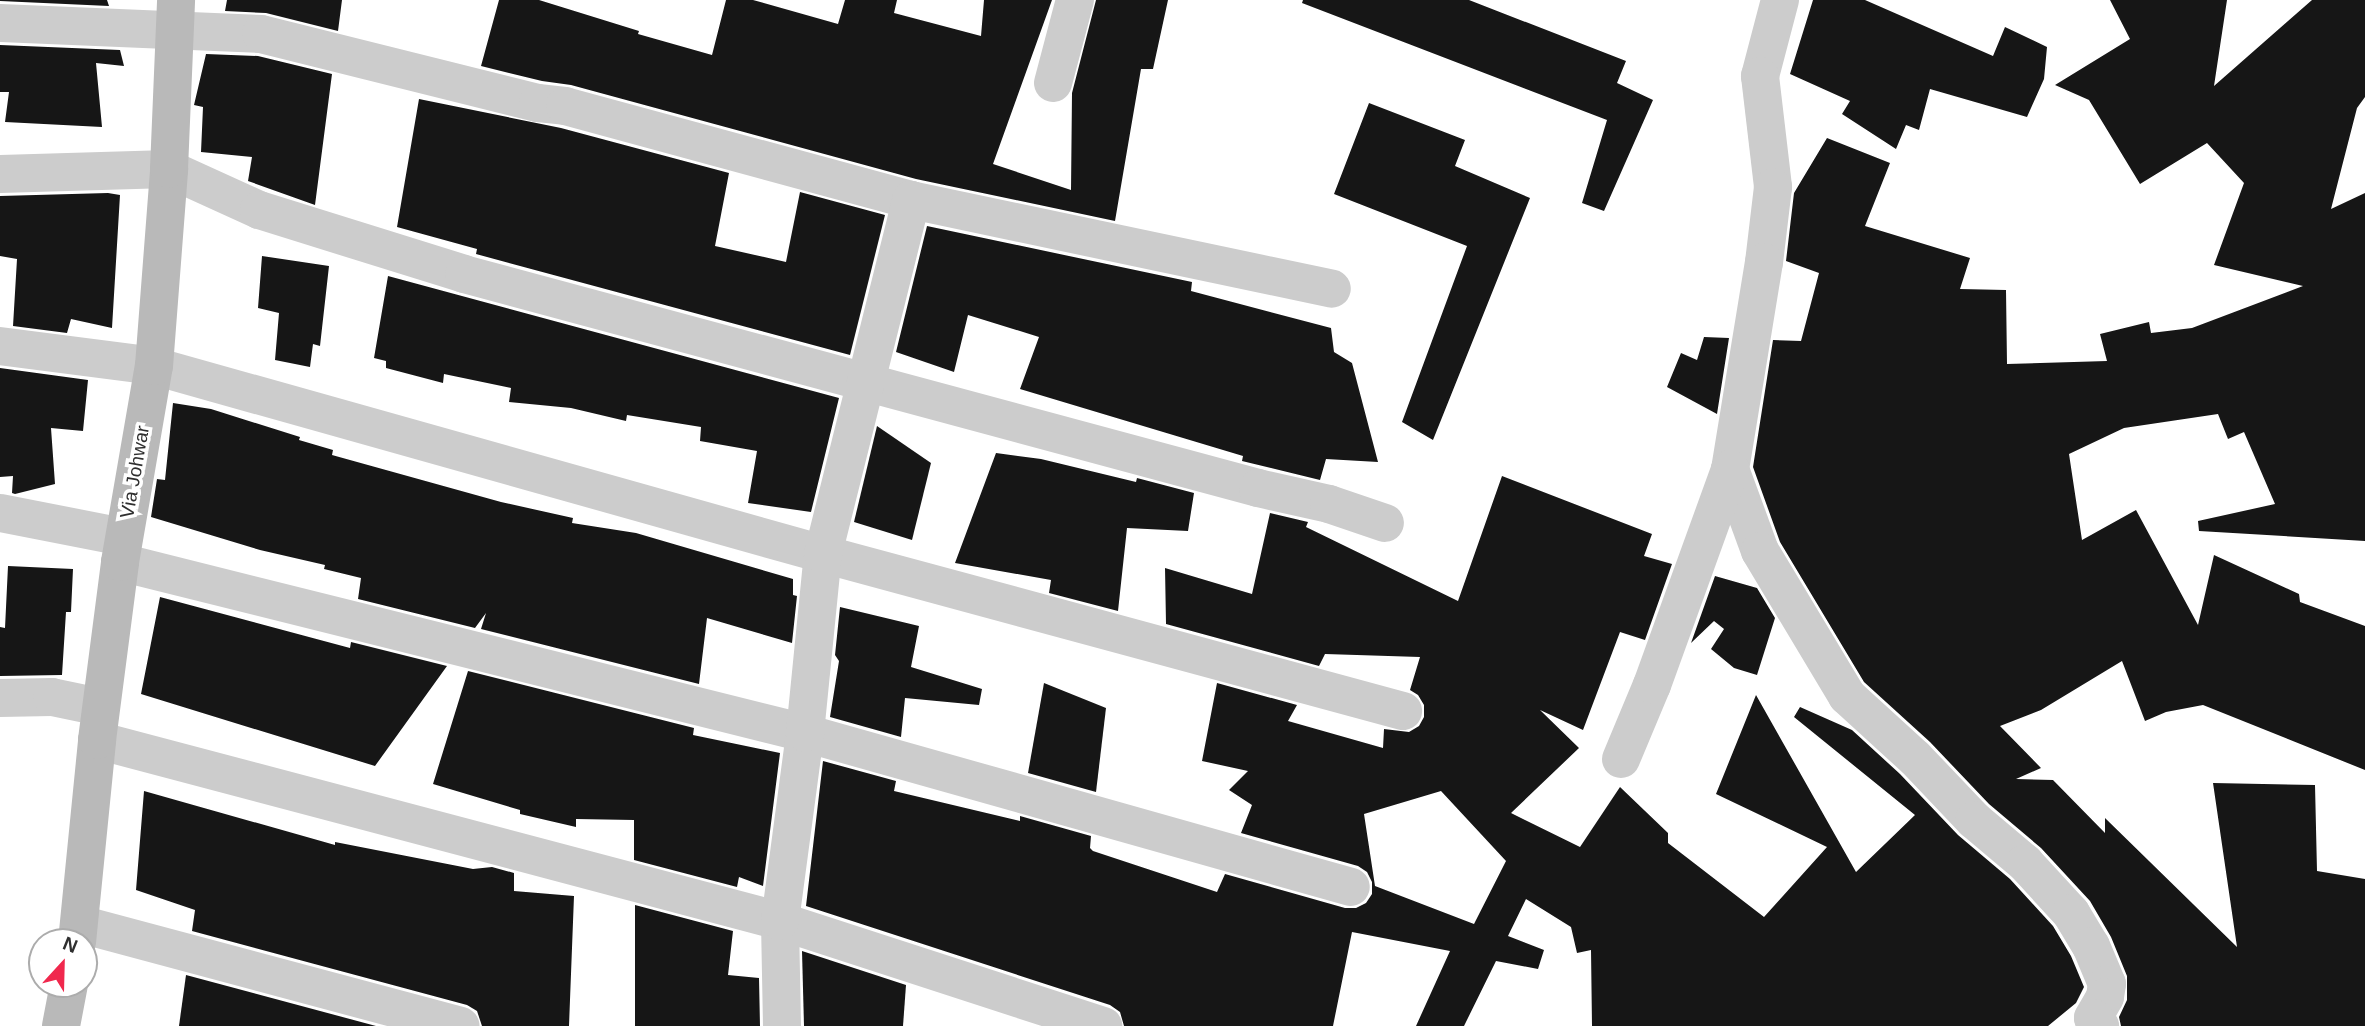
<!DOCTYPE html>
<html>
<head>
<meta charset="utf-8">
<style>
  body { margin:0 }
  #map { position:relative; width:2365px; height:1026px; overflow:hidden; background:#fff; font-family:Helvetica,sans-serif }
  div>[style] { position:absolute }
  .building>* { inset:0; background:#161616 }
  .street>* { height:38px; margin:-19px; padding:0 19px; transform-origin:19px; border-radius:19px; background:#ccc }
  .secondary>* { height:38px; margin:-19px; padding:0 19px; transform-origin:19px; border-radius:19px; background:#b9b9b9 }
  span { translate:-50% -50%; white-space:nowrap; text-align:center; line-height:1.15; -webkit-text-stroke:7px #fff; paint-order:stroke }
  .street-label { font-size:19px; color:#2f2f2f }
  .north { position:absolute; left:28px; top:928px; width:70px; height:70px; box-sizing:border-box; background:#fff; border:2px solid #acacac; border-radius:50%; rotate:22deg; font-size:19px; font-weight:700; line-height:28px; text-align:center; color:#2f2f2f }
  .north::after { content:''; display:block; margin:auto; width:24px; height:32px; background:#f0284d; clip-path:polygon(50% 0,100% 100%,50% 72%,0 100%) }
</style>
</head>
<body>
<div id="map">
  <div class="building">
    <div style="clip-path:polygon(0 0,107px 0,109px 6px,0 1px)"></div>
    <div style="clip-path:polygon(227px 0,342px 0,338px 31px,266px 13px,225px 11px)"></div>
    <div style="clip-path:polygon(499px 0,539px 0,639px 31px,638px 34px,712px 55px,726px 0,753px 0,838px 24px,845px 0,897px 0,894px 13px,981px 36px,984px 0,1052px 0,993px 164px,1071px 190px,1072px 93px,1096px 0,1168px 0,1153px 69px,1141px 69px,1115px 221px,916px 179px,571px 85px,542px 81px,481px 66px)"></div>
    <div style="clip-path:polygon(1303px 0,1469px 0,1626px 61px,1617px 83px,1653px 100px,1604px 211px,1582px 203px,1607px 120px,1302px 3px)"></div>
    <div style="clip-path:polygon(1813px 0,1865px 0,1993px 56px,2005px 27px,2047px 47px,2044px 79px,2027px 117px,1930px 89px,1919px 130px,1906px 125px,1896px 149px,1842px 114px,1850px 101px,1790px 74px)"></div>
    <div style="clip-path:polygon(2110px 0,2227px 0,2214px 86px,2312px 0,2365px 0,2365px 97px,2357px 108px,2331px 209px,2365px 193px,2365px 541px,2199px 531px,2198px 521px,2275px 504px,2244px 432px,2228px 439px,2218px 414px,2124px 428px,2069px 454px,2082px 540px,2136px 510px,2198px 625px,2214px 555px,2299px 594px,2300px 602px,2365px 626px,2365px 770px,2203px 705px,2166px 712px,2145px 721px,2122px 661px,2041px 710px,2000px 726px,2041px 768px,2016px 779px,2053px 780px,2105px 833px,2105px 818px,2237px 947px,2213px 783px,2315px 785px,2317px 871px,2365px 879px,2365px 1026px,2121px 1026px,2119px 1017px,2127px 1000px,2127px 976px,2111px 937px,2090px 901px,2041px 848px,1989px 804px,1930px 742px,1864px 682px,1780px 542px,1753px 467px,1773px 340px,1801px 341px,1819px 273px,1786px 261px,1794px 193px,1827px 138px,1890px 163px,1865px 226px,1970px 258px,1960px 289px,2006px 290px,2007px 364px,2107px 361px,2100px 334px,2149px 322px,2151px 333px,2192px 328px,2303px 286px,2214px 265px,2244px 183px,2207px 143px,2140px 184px,2089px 100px,2055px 85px,2130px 39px)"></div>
    <div style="clip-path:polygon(0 45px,120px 50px,124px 66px,96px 63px,102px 127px,5px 122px,9px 92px,0 92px)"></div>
    <div style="clip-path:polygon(206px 54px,258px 56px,332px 74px,315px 205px,248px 181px,252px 157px,201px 152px,203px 107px,194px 105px)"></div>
    <div style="clip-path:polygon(419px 99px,561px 128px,729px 173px,715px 246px,786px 262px,800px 192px,885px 215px,850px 355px,476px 254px,477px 249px,397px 227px)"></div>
    <div style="clip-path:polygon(1369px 103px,1465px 140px,1455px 166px,1530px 198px,1433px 440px,1402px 422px,1467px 246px,1334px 194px)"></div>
    <div style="clip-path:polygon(108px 193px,120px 195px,112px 328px,71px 319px,67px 333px,13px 326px,17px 259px,0 256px,0 196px)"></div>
    <div style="clip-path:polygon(927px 226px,1192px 282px,1191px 291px,1331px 328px,1334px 352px,1352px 363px,1378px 462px,1326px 459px,1320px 480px,1242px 461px,1243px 456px,1020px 389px,1039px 337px,968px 315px,954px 372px,896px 352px)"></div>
    <div style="clip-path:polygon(262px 256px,329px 266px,320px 346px,313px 344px,310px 367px,275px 360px,279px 313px,258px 308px)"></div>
    <div style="clip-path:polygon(388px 276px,839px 398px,811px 512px,748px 503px,757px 451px,700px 441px,701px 427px,627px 415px,626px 421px,571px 408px,509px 402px,511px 388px,444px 374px,443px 383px,386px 368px,386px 361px,374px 358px)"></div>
    <div style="clip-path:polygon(1704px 337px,1729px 338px,1717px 414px,1667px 387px,1681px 353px,1697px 360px)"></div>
    <div style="clip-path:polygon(0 368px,88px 380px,83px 431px,51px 428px,55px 484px,15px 494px,12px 493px,13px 476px,0 477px)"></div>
    <div style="clip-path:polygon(173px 403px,211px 409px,300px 437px,299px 440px,333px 450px,332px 455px,501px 502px,573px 518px,572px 523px,636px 533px,793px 579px,793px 595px,797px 596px,792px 643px,707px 618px,699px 684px,481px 629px,486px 613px,475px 628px,358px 599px,361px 578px,324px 569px,325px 565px,260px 550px,151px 517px,157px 479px,165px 480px)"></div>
    <div style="clip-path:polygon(877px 426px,931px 463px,912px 540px,854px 522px)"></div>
    <div style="clip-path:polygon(996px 453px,1041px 459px,1136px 482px,1137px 478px,1194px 493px,1188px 531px,1127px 528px,1118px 611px,1049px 593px,1051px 580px,955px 563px)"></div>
    <div style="clip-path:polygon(evenodd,1502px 476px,1652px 534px,1644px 556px,1672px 564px,1645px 640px,1620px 632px,1583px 730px,1540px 710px,1579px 748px,1511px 813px,1580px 847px,1620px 787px,1668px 833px,1668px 843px,1764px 917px,1827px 847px,1716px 794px,1756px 695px,1856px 872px,1915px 815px,1794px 717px,1800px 707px,1852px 730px,1900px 774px,1958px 835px,2010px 879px,2053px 926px,2071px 956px,2084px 987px,2076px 1003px,2048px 1026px,1592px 1026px,1591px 950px,1577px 953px,1571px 927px,1526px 899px,1508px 936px,1544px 950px,1538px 969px,1496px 961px,1464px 1026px,1416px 1026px,1450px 951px,1352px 932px,1333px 1026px,1124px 1026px,1120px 1012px,1110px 1005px,806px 906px,823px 761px,896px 781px,894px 791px,1020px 821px,1020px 816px,1091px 836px,1090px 848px,1093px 851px,1217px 892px,1225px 874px,1345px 908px,1356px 908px,1366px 903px,1372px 894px,1372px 882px,1367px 872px,1358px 866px,1241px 833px,1252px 805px,1229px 790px,1248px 771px,1202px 761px,1217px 683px,1297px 705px,1288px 721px,1383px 748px,1384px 729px,1409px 732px,1419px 726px,1424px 717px,1424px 705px,1418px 695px,1410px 690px,1420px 657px,1325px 654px,1319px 666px,1166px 624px,1165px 568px,1252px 594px,1270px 513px,1308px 522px,1306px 527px,1458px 601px,1502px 476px,1441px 791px,1506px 861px,1474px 924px,1375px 886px,1364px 814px,1441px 791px)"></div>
    <div style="clip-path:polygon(8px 566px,73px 569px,71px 612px,66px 612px,62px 675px,0 676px,0 627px,5px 628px)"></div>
    <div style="clip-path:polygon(1715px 576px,1757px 588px,1775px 618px,1757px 675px,1734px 668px,1711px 649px,1724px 629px,1714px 621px,1691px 643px)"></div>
    <div style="clip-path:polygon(160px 597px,350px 648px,351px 642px,447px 666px,375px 766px,141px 694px)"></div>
    <div style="clip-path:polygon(840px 607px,919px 626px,911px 667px,982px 689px,979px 705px,905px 698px,901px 737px,830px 717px,839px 661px,835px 655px)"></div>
    <div style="clip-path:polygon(468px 671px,694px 728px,693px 735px,780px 753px,763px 886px,739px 877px,737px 887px,634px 860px,634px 820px,576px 819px,576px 827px,520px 814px,520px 810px,433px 784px)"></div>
    <div style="clip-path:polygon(1044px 683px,1106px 708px,1096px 792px,1028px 773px)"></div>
    <div style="clip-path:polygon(144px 791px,335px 845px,335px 842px,473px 869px,492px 867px,514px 873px,514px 891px,574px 896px,569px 1026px,482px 1026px,477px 1011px,467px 1005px,192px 931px,195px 910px,136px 890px)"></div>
    <div style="clip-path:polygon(635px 905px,733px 931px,728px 975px,759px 978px,760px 1026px,635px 1026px)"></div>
    <div style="clip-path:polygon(802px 951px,906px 985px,903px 1026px,804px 1026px)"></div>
    <div style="clip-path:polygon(186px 975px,376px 1026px,179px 1026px)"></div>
  </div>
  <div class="street">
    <div style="left:1780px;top:0;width:79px;rotate:104.7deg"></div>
    <div style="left:1760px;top:76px;width:112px;rotate:83.3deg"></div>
    <div style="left:1773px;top:187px;width:76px;rotate:96.8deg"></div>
    <div style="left:1764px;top:262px;width:210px;rotate:99.3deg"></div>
    <div style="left:1730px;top:469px;width:87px;rotate:69.9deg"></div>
    <div style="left:1760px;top:551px;width:169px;rotate:59deg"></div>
    <div style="left:1847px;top:696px;width:92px;rotate:42.4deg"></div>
    <div style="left:1915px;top:758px;width:86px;rotate:46.4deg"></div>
    <div style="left:1974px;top:820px;width:67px;rotate:40.1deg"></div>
    <div style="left:2025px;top:863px;width:68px;rotate:47.4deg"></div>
    <div style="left:2071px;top:913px;width:39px;rotate:59deg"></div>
    <div style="left:2091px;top:946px;width:41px;rotate:67.2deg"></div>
    <div style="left:2107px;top:984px;width:13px;rotate:99deg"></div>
    <div style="left:2105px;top:997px;width:24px;rotate:120deg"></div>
    <div style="left:2093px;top:1018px;width:11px;rotate:49deg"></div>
    <div style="left:0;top:23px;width:261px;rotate:2.4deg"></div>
    <div style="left:261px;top:34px;width:285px;rotate:14deg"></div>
    <div style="left:538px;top:103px;width:27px;rotate:6deg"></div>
    <div style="left:565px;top:106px;width:359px;rotate:15.2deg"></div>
    <div style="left:911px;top:200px;width:430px;rotate:11.9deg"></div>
    <div style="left:1053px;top:83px;width:86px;rotate:-75.2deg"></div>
    <div style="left:0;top:174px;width:169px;rotate:-1.7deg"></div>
    <div style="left:169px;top:169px;width:99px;rotate:24.5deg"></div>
    <div style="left:259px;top:210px;width:215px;rotate:17.3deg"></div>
    <div style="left:464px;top:274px;width:822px;rotate:15.08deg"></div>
    <div style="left:1258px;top:488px;width:73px;rotate:12.7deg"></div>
    <div style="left:1329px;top:504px;width:59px;rotate:18.7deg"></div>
    <div style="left:0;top:346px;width:155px;rotate:7.4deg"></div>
    <div style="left:154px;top:366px;width:695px;rotate:15.7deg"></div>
    <div style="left:823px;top:554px;width:601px;rotate:15.15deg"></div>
    <div style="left:0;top:513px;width:126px;rotate:11deg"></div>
    <div style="left:120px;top:562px;width:706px;rotate:14.02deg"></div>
    <div style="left:805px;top:733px;width:567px;rotate:15.75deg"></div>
    <div style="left:0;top:698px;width:52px;rotate:-1.1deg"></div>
    <div style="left:52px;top:697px;width:49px;rotate:11.8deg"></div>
    <div style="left:97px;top:740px;width:707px;rotate:14.84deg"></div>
    <div style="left:780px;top:921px;width:340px;rotate:18deg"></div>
    <div style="left:1621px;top:759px;width:80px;rotate:-67.3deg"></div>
    <div style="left:1652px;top:685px;width:230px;rotate:-70.1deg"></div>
    <div style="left:80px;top:924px;width:394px;rotate:15deg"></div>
    <div style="left:782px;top:1026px;width:105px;rotate:-91.1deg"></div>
    <div style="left:780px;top:921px;width:190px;rotate:-82.4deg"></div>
    <div style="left:805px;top:733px;width:180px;rotate:-84.3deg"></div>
    <div style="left:823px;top:554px;width:365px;rotate:-76deg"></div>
  </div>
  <div class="secondary">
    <div style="left:77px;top:942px;width:203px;rotate:-84.3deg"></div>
    <div style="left:97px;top:740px;width:179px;rotate:-82.6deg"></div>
    <div style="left:120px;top:562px;width:199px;rotate:-80.2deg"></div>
    <div style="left:154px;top:366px;width:198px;rotate:-85.6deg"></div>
    <div style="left:169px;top:169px;width:169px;rotate:-87.6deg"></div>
    <div style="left:61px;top:1026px;width:43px;rotate:-79.2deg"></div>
  </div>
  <div class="street-label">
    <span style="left:135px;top:472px;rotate:-80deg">Via Johwar</span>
  </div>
  <div class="north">N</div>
</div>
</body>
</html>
